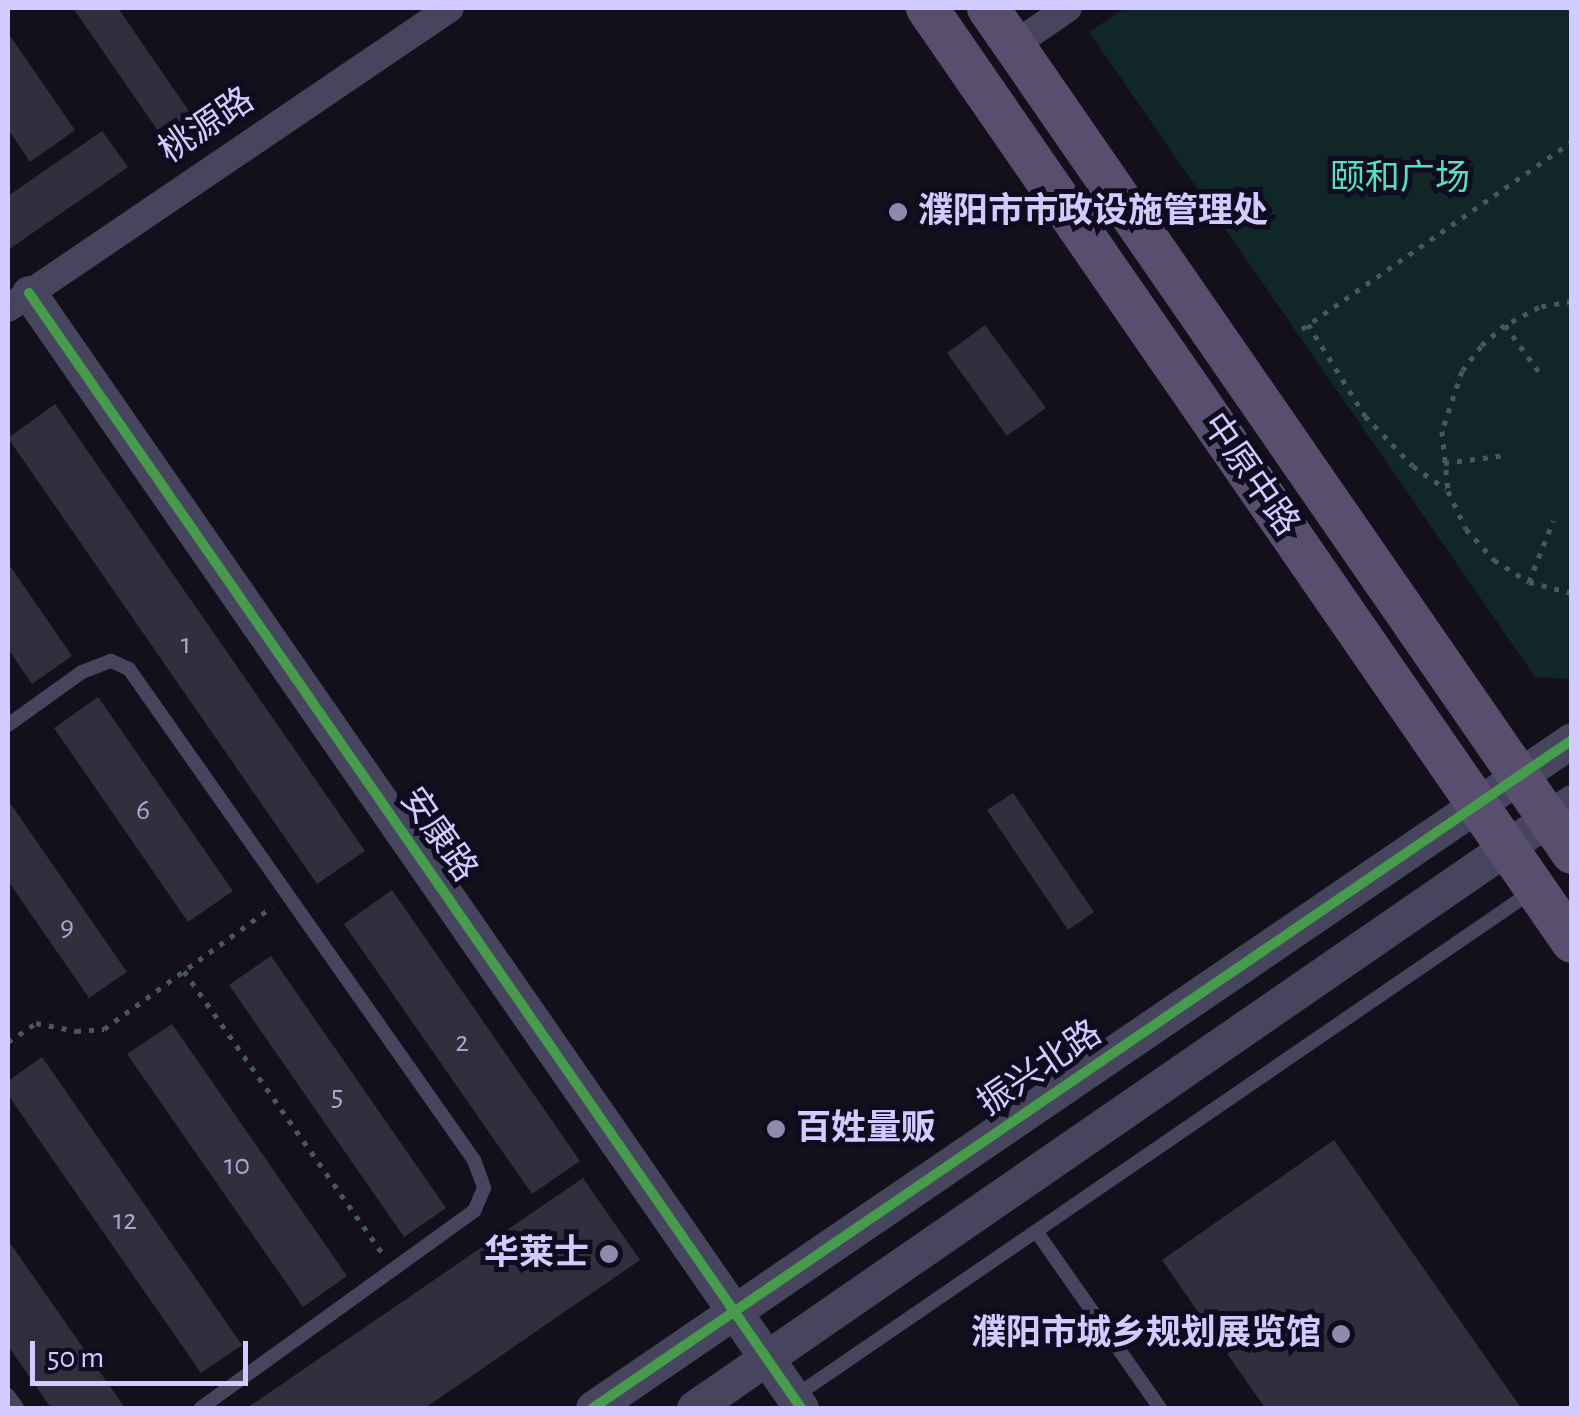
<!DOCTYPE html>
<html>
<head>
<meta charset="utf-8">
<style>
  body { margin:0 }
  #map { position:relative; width:1579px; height:1416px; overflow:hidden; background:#13101c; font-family:"Alegreya Sans","Noto Sans SC",sans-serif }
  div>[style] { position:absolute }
  .green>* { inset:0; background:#102627 }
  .building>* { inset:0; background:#312e3e }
  .path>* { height:5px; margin-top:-2.5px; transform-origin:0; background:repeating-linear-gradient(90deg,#495765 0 5px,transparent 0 13px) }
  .service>* { height:14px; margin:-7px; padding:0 7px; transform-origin:7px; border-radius:7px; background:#46455d }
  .minor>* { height:28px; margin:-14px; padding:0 14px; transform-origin:14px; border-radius:14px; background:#46455d }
  .tertiary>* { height:35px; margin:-17.5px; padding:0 17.5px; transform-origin:17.5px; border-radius:17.5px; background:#46455d }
  .primary>* { height:42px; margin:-21px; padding:0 21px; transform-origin:21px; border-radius:21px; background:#5a4e6e }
  .cycleway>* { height:10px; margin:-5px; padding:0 5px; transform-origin:5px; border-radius:5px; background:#469c4c }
  .dots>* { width:28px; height:28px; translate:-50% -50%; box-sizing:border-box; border:5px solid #100c20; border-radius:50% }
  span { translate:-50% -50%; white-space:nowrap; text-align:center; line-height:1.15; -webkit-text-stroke:10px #100c20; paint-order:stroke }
  .number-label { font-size:30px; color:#aaa4cf }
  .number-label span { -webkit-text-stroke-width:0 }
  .street-label { font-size:35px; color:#d2cbff }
  .park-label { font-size:35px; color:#57dfbe }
  .poi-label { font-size:35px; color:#d2cbff; font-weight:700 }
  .left { translate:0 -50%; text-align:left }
  .right { translate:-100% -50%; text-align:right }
  .frame { position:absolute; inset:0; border:10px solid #d2cbff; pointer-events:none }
  .scale { position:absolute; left:30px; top:1341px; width:218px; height:45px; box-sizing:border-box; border:5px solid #d2cbff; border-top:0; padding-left:12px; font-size:30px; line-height:35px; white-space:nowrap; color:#d2cbff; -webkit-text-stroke:8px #100c20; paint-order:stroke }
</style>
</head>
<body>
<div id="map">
  <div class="green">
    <div style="clip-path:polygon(1125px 8px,1571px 8px,1570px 679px,1535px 677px,1089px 32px)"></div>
  </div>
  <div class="building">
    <div style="clip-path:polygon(73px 8px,118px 8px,195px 120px,165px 141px)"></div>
    <div style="clip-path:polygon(8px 33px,75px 130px,30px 162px,8px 129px)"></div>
    <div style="clip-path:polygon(102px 131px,128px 167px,8px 250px,8px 196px)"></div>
    <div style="clip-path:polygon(985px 325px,1046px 408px,1007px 436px,947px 353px)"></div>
    <div style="clip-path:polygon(55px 404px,365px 851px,317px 884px,8px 438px)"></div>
    <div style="clip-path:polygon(8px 563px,72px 656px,32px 684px,8px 649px)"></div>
    <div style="clip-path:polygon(98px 697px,233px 891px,188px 922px,54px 728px)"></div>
    <div style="clip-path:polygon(1013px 793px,1094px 912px,1068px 930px,987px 810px)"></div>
    <div style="clip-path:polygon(8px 800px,127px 972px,89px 998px,8px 881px)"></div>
    <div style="clip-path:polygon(392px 890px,580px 1161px,532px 1194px,344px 924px)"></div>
    <div style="clip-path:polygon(271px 956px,446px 1208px,404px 1237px,229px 985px)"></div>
    <div style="clip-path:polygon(172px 1024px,347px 1276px,303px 1307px,127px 1054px)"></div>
    <div style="clip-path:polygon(42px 1057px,242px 1345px,201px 1373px,8px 1095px,8px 1081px)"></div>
    <div style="clip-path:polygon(1334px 1140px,1521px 1408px,1265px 1408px,1162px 1260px)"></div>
    <div style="clip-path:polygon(583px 1178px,640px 1260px,425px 1408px,247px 1408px)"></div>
    <div style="clip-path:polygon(8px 1240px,125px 1408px,51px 1408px,8px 1346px)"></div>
  </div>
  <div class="path">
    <div style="left:1572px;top:301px;width:34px;rotate:170deg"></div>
    <div style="left:1539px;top:307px;width:38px;rotate:152deg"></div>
    <div style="left:1505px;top:325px;width:32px;rotate:139deg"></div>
    <div style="left:1481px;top:346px;width:31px;rotate:127deg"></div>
    <div style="left:1462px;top:371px;width:63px;rotate:108.4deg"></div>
    <div style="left:1442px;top:431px;width:60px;rotate:84.3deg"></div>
    <div style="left:1448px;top:491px;width:42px;rotate:64.7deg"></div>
    <div style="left:1466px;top:529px;width:42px;rotate:47.9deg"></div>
    <div style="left:1494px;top:560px;width:41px;rotate:32.2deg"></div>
    <div style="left:1529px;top:582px;width:44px;rotate:14.3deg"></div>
    <div style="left:1308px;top:324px;width:108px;rotate:58.2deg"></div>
    <div style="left:1365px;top:416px;width:69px;rotate:46.2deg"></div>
    <div style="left:1413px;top:466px;width:40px;rotate:34.9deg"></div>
    <div style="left:1505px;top:325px;width:62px;rotate:54.2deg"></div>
    <div style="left:1302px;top:329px;width:329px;rotate:-34.8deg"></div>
    <div style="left:1444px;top:463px;width:62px;rotate:-7.5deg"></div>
    <div style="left:1529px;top:582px;width:66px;rotate:-68.5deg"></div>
    <div style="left:184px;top:971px;width:346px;rotate:54.9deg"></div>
    <div style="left:8px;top:1042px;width:34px;rotate:-34deg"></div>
    <div style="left:36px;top:1023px;width:41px;rotate:11.3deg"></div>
    <div style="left:76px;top:1031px;width:28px;rotate:-4deg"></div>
    <div style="left:104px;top:1029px;width:208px;rotate:-36deg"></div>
  </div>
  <div class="service">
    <div style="left:8px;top:725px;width:91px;rotate:-35.6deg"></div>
    <div style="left:82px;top:672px;width:31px;rotate:-21deg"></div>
    <div style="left:111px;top:661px;width:20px;rotate:24deg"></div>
    <div style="left:129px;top:669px;width:600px;rotate:54.91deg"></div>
    <div style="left:474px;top:1160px;width:30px;rotate:70deg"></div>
    <div style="left:484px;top:1188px;width:25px;rotate:113deg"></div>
    <div style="left:474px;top:1211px;width:337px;rotate:144.2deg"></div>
    <div style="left:1036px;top:1231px;width:216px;rotate:55deg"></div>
    <div style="left:8px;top:1395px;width:16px;rotate:55deg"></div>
    <div style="left:794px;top:1397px;width:893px;rotate:-34.42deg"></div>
  </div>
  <div class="minor">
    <div style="left:1014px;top:45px;width:65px;rotate:-34.4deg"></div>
    <div style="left:8px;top:308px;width:534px;rotate:-34.17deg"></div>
  </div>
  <div class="tertiary">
    <div style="left:29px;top:293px;width:1356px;rotate:55.3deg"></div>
    <div style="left:593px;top:1408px;width:1185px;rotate:-34.31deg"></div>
    <div style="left:694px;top:1408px;width:1067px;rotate:-34.61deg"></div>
  </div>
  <div class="primary">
    <div style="left:927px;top:8px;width:1135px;rotate:55.37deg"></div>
    <div style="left:988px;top:8px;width:1027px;rotate:55.35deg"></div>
  </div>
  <div class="cycleway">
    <div style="left:29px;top:293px;width:1356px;rotate:55.3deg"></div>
    <div style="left:593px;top:1408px;width:1185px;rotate:-34.31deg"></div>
  </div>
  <div class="dots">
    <div style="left:898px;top:212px;background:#8f8ab0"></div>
    <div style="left:776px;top:1129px;background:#8f8ab0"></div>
    <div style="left:609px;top:1254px;background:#8f8ab0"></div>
    <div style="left:1341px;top:1334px;background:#8f8ab0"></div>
  </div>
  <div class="number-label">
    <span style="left:186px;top:644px">1</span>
    <span style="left:143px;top:810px">6</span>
    <span style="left:67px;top:927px">9</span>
    <span style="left:462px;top:1042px">2</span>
    <span style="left:337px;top:1096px">5</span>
    <span style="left:237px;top:1165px">10</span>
    <span style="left:125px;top:1220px">12</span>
  </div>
  <div class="street-label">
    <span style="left:207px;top:126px;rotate:-34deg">桃源路</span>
    <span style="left:1250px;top:475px;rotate:55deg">中原中路</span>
    <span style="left:438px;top:835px;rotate:55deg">安康路</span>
    <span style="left:1040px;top:1069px;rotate:-34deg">振兴北路</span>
  </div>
  <div class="park-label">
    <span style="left:1400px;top:179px">颐和广场</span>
  </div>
  <div class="poi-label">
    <span class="left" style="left:918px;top:212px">濮阳市市政设施管理处</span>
    <span class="left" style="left:796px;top:1129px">百姓量贩</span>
    <span class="right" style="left:589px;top:1254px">华莱士</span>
    <span class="right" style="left:1321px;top:1334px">濮阳市城乡规划展览馆</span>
  </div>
  <div class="frame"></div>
  <div class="scale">50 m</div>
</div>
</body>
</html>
